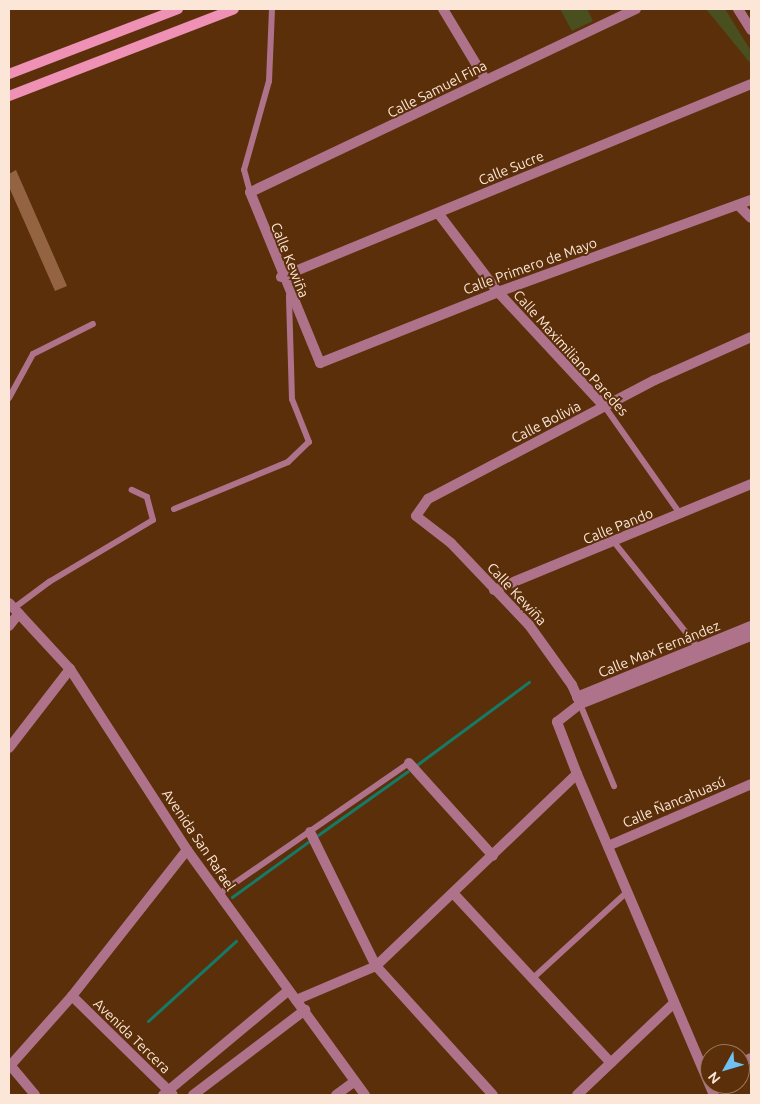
<!DOCTYPE html>
<html>
<head>
<meta charset="utf-8">
<style>
  body { margin:0 }
  #map { position:relative; width:760px; height:1104px; overflow:hidden; background:#5a2f0a; font-family:Ubuntu,sans-serif }
  div>[style] { position:absolute }
  .green>* { inset:0; background:#494f1f }
  .stream>* { height:3px; margin:-1.5px; padding:0 1.5px; transform-origin:1.5px; border-radius:1.5px; background:#157b67 }
  .building>* { inset:0; background:#946442 }
  .service>* { height:6px; margin:-3px; padding:0 3px; transform-origin:3px; border-radius:3px; background:#ae738a }
  .minor>* { height:10px; margin:-5px; padding:0 5px; transform-origin:5px; border-radius:5px; background:#ae738a }
  .tertiary>* { height:10px; margin:-5px; padding:0 5px; transform-origin:5px; border-radius:5px; background:#ae738a }
  .secondary>* { height:10px; margin:-5px; padding:0 5px; transform-origin:5px; border-radius:5px; background:#ee91b5 }
  span { translate:-50% -50%; white-space:nowrap; text-align:center; line-height:1.15; -webkit-text-stroke:4px #5a2f0a; paint-order:stroke }
  .street-label { font-size:14px; color:#fce6d7 }
  .frame { position:absolute; inset:0; border:10px solid #fce6d7; pointer-events:none }
  .north { position:absolute; left:700px; top:1044px; width:50px; height:50px; box-sizing:border-box; background:#5a2f0a; border:1px solid #9b785c; border-radius:50%; rotate:231deg; font-size:14px; font-weight:700; line-height:20px; text-align:center; color:#fce6d7 }
  .north::after { content:''; display:block; margin:auto; width:18px; height:22px; background:#6dc2f3; clip-path:polygon(50% 0,100% 100%,50% 72%,0 100%) }
</style>
</head>
<body>
<div id="map">
  <div class="green">
    <div style="clip-path:polygon(560px 9px,587px 9px,593px 21px,572px 31px)"></div>
    <div style="clip-path:polygon(706px 9px,725px 9px,751px 51px,751px 64px)"></div>
  </div>
  <div class="stream">
    <div style="left:418px;top:764px;width:138px;rotate:-36.5deg"></div>
    <div style="left:318px;top:835px;width:110px;rotate:-35.4deg"></div>
    <div style="left:232px;top:897px;width:94px;rotate:-35.9deg"></div>
    <div style="left:148px;top:1021px;width:119px;rotate:-42.3deg"></div>
  </div>
  <div class="building">
    <div style="clip-path:polygon(16px 170px,67px 286px,55px 291px,9px 187px,9px 174px)"></div>
  </div>
  <div class="service">
    <div style="left:250px;top:192px;width:23px;rotate:-105deg"></div>
    <div style="left:244px;top:170px;width:92px;rotate:-74.3deg"></div>
    <div style="left:269px;top:81px;width:72px;rotate:-87.6deg"></div>
    <div style="left:9px;top:398px;width:50px;rotate:-61.4deg"></div>
    <div style="left:33px;top:354px;width:67px;rotate:-26.6deg"></div>
    <div style="left:605px;top:407px;width:132px;rotate:54.9deg"></div>
    <div style="left:174px;top:509px;width:123px;rotate:-22.4deg"></div>
    <div style="left:288px;top:462px;width:29px;rotate:-44deg"></div>
    <div style="left:309px;top:442px;width:46px;rotate:-111.6deg"></div>
    <div style="left:292px;top:399px;width:103px;rotate:-91.7deg"></div>
    <div style="left:614px;top:542px;width:137px;rotate:51.5deg"></div>
    <div style="left:14px;top:608px;width:44px;rotate:-36.6deg"></div>
    <div style="left:49px;top:582px;width:121px;rotate:-30.8deg"></div>
    <div style="left:153px;top:520px;width:24px;rotate:-105deg"></div>
    <div style="left:147px;top:497px;width:17px;rotate:-155deg"></div>
    <div style="left:580px;top:704px;width:89px;rotate:67.5deg"></div>
    <div style="left:219px;top:894px;width:231px;rotate:-34.6deg"></div>
    <div style="left:532px;top:979px;width:127px;rotate:-42.5deg"></div>
  </div>
  <div class="minor">
    <div style="left:443px;top:9px;width:82px;rotate:59deg"></div>
    <div style="left:636px;top:9px;width:427px;rotate:154.6deg"></div>
    <div style="left:250px;top:192px;width:185px;rotate:67.7deg"></div>
    <div style="left:320px;top:363px;width:192px;rotate:-21.7deg"></div>
    <div style="left:498px;top:292px;width:269px;rotate:-20deg"></div>
    <div style="left:738px;top:9px;width:25px;rotate:58deg"></div>
    <div style="left:738px;top:205px;width:18px;rotate:45deg"></div>
    <div style="left:438px;top:213px;width:99px;rotate:52.8deg"></div>
    <div style="left:498px;top:292px;width:157px;rotate:47.1deg"></div>
    <div style="left:281px;top:277px;width:508px;rotate:-22.32deg"></div>
    <div style="left:494px;top:590px;width:278px;rotate:-22.4deg"></div>
    <div style="left:9px;top:626px;width:16px;rotate:-52deg"></div>
    <div style="left:580px;top:703px;width:20px;rotate:-114deg"></div>
    <div style="left:572px;top:685px;width:74px;rotate:-125.6deg"></div>
    <div style="left:529px;top:625px;width:113px;rotate:-133.6deg"></div>
    <div style="left:451px;top:543px;width:44px;rotate:-142.4deg"></div>
    <div style="left:416px;top:516px;width:21px;rotate:-55deg"></div>
    <div style="left:428px;top:499px;width:256px;rotate:-27.7deg"></div>
    <div style="left:655px;top:380px;width:105px;rotate:-24.1deg"></div>
    <div style="left:9px;top:748px;width:100px;rotate:-52.3deg"></div>
    <div style="left:409px;top:763px;width:125px;rotate:47.9deg"></div>
    <div style="left:577px;top:774px;width:349px;rotate:66.9deg"></div>
    <div style="left:310px;top:832px;width:149px;rotate:63.8deg"></div>
    <div style="left:376px;top:966px;width:174px;rotate:47.8deg"></div>
    <div style="left:608px;top:846px;width:156px;rotate:-23.4deg"></div>
    <div style="left:453px;top:893px;width:232px;rotate:47.1deg"></div>
    <div style="left:72px;top:996px;width:141px;rotate:44.4deg"></div>
    <div style="left:740px;top:1063px;width:12px;rotate:-24deg"></div>
    <div style="left:10px;top:1065px;width:39px;rotate:50deg"></div>
    <div style="left:9px;top:1067px;width:95px;rotate:-48.4deg"></div>
    <div style="left:72px;top:996px;width:186px;rotate:-51.8deg"></div>
    <div style="left:163px;top:1095px;width:163px;rotate:-39.8deg"></div>
    <div style="left:193px;top:1095px;width:141px;rotate:-37.2deg"></div>
    <div style="left:577px;top:1095px;width:134px;rotate:-43.5deg"></div>
  </div>
  <div class="tertiary">
    <div style="left:9px;top:603px;width:90px;rotate:47.3deg"></div>
    <div style="left:70px;top:669px;width:216px;rotate:57.1deg"></div>
    <div style="left:187px;top:850px;width:303px;rotate:54deg"></div>
    <div style="left:577px;top:697px;width:188px;rotate:-22.2deg"></div>
    <div style="left:296px;top:1000px;width:87px;rotate:-23deg"></div>
    <div style="left:376px;top:966px;width:278px;rotate:-43.7deg"></div>
    <div style="left:577px;top:774px;width:56px;rotate:-111deg"></div>
    <div style="left:557px;top:722px;width:29px;rotate:-38deg"></div>
    <div style="left:580px;top:704px;width:184px;rotate:-21.7deg"></div>
    <div style="left:336px;top:1095px;width:22px;rotate:-36deg"></div>
  </div>
  <div class="secondary">
    <div style="left:9px;top:74px;width:181px;rotate:-21deg"></div>
    <div style="left:9px;top:96px;width:241px;rotate:-21.1deg"></div>
  </div>
  <div class="street-label">
    <span style="left:437px;top:89px;rotate:-27deg">Calle Samuel Fina</span>
    <span style="left:511px;top:168px;rotate:-22deg">Calle Sucre</span>
    <span style="left:290px;top:260px;rotate:68deg">Calle Kewiña</span>
    <span style="left:530px;top:266px;rotate:-20deg">Calle Primero de Mayo</span>
    <span style="left:571px;top:353px;rotate:48deg">Calle Maximiliano Paredes</span>
    <span style="left:546px;top:422px;rotate:-27deg">Calle Bolivia</span>
    <span style="left:618px;top:526px;rotate:-22deg">Calle Pando</span>
    <span style="left:517px;top:594px;rotate:47deg">Calle Kewiña</span>
    <span style="left:659px;top:649px;rotate:-22deg">Calle Max Fernández</span>
    <span style="left:674px;top:802px;rotate:-23deg">Calle Ñancahuasú</span>
    <span style="left:199px;top:840px;rotate:56deg">Avenida San Rafael</span>
    <span style="left:132px;top:1036px;rotate:44deg">Avenida Tercera</span>
  </div>
  <div class="frame"></div>
  <div class="north">N</div>
</div>
</body>
</html>
